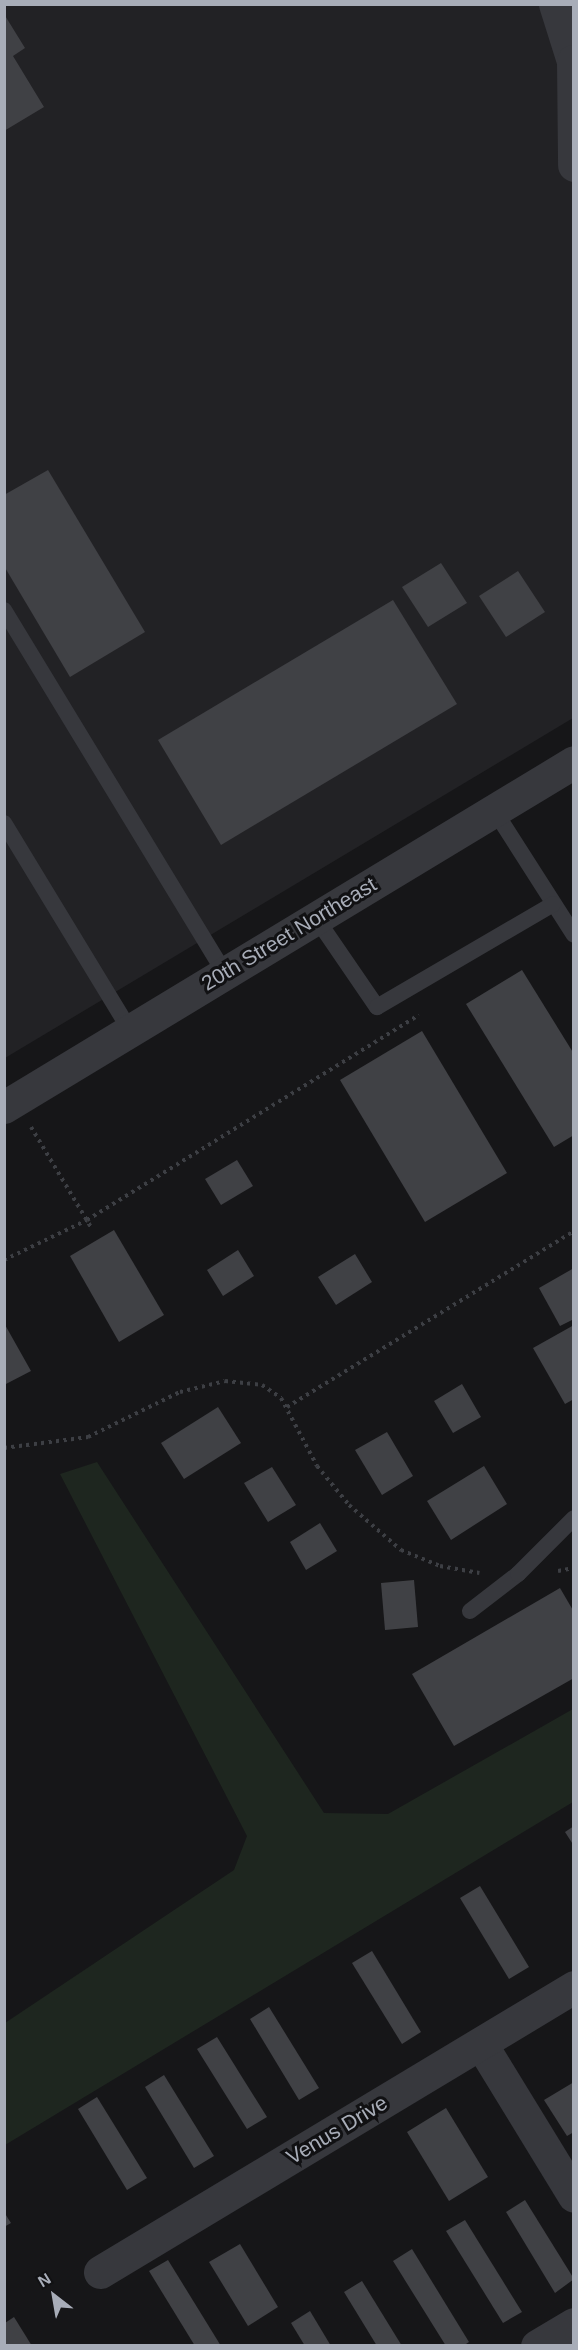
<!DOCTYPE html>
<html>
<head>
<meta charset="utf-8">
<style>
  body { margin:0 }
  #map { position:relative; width:578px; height:2350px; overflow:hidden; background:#161618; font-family:Arial,sans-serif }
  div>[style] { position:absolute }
  .built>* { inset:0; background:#222225 }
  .green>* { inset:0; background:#1e261f }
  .building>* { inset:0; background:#404145 }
  .path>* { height:4px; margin-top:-2px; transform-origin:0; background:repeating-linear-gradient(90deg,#3d3f44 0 3px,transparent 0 7.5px) }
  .lane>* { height:16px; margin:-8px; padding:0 8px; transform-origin:8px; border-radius:8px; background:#37383d }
  .street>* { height:33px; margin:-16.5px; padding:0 16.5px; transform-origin:16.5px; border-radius:16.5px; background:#37383d }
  span { translate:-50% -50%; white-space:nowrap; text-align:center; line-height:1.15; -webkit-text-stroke:6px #111113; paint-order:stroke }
  .street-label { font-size:21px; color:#a8adb8 }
  .frame { position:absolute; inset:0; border:6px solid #a8adb8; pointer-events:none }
  .north { position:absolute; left:24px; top:2266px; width:60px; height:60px; -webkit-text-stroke:4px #111113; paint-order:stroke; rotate:329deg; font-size:16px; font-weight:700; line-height:24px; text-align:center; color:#a8adb8 }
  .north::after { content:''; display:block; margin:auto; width:21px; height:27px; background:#a8adb8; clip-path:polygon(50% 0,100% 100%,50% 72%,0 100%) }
</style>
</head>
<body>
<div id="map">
  <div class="built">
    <div style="clip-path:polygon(4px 5px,574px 5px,573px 718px,5px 1058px)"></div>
  </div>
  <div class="green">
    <div style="clip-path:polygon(97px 1462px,324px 1813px,388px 1814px,573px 1709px,573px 1802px,5px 2145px,5px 2023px,234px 1870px,247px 1836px,60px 1474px)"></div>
  </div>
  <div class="building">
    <div style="clip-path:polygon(4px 14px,25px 48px,13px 56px,44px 107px,4px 131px)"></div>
    <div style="clip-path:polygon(48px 470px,145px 632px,70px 677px,4px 566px,4px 495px)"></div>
    <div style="clip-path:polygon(441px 563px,467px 603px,428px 627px,402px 587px)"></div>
    <div style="clip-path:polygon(518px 571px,545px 612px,506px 637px,479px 596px)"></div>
    <div style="clip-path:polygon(393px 600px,457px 704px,221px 845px,158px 740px)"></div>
    <div style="clip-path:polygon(522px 970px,574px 1054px,574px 1135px,554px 1147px,466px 1004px)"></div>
    <div style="clip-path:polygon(422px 1031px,507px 1173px,425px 1222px,340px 1080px)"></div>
    <div style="clip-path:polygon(237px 1160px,253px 1186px,221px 1205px,205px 1179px)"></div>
    <div style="clip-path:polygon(114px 1230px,164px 1315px,119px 1342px,70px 1256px)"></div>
    <div style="clip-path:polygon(238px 1250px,254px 1276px,223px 1296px,207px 1270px)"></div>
    <div style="clip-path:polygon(355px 1254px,372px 1282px,336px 1305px,318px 1277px)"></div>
    <div style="clip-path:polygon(574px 1268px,574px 1319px,560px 1326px,539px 1288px)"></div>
    <div style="clip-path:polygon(4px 1323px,31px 1371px,4px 1385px)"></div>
    <div style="clip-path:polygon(574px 1325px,574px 1399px,565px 1404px,533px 1348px)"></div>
    <div style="clip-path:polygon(462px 1384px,481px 1417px,453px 1433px,434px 1401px)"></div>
    <div style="clip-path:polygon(218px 1407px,241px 1443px,184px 1479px,161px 1443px)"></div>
    <div style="clip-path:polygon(387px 1432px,413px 1476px,382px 1495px,355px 1450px)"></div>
    <div style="clip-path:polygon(484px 1466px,507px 1504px,451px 1540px,427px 1501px)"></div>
    <div style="clip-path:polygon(272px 1467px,296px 1505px,268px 1522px,244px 1483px)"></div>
    <div style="clip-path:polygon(320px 1523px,337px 1551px,306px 1570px,290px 1542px)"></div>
    <div style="clip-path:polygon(414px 1580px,418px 1627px,385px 1630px,381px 1583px)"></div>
    <div style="clip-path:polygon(560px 1588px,574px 1612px,574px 1678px,454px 1746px,412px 1674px)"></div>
    <div style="clip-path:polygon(574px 1826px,574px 1846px,565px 1832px)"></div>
    <div style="clip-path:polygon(480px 1886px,529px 1967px,509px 1979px,460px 1898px)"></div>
    <div style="clip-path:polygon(372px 1951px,421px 2032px,402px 2044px,352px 1963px)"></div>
    <div style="clip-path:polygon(269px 2007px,319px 2088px,299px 2100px,250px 2019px)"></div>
    <div style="clip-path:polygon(217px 2037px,267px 2117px,247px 2129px,197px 2049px)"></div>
    <div style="clip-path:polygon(164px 2075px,214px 2156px,194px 2168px,145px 2087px)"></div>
    <div style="clip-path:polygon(574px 2082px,574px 2132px,567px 2136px,544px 2100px)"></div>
    <div style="clip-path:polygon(97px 2097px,147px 2178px,127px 2190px,78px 2109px)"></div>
    <div style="clip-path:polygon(446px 2108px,488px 2177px,449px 2201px,407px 2132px)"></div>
    <div style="clip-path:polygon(525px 2200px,574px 2279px,555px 2293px,506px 2212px)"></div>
    <div style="clip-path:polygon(4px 2212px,11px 2223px,4px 2227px)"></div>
    <div style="clip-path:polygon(465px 2220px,522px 2312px,503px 2323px,446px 2231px)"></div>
    <div style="clip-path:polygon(240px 2244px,278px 2307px,248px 2326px,209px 2262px)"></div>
    <div style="clip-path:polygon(412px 2249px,469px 2342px,463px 2346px,446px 2346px,393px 2261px)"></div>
    <div style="clip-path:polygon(168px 2260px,221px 2346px,195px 2346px,149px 2271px)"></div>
    <div style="clip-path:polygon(362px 2281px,402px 2346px,377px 2346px,344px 2292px)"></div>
    <div style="clip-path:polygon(310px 2311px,331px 2346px,305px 2346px,291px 2323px)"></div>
    <div style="clip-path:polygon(14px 2317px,32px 2346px,5px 2346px,5px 2323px)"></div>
  </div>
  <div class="path">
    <div style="left:31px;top:1127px;width:119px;rotate:59.1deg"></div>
    <div style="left:4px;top:1260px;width:92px;rotate:-25.7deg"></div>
    <div style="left:87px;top:1220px;width:390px;rotate:-31.7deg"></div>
    <div style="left:287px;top:1407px;width:337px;rotate:-31.5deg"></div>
    <div style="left:4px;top:1448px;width:85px;rotate:-7.5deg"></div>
    <div style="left:88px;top:1437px;width:102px;rotate:-26.1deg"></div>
    <div style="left:180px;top:1392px;width:46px;rotate:-13.7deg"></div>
    <div style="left:225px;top:1381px;width:37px;rotate:6deg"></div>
    <div style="left:262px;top:1385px;width:23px;rotate:34deg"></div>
    <div style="left:281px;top:1398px;width:77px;rotate:62.1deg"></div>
    <div style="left:317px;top:1466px;width:50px;rotate:50.6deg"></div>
    <div style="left:349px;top:1505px;width:69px;rotate:40.9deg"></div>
    <div style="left:401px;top:1550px;width:42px;rotate:22.3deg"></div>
    <div style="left:440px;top:1566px;width:40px;rotate:10deg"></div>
    <div style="left:558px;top:1571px;width:16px;rotate:-11deg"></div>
  </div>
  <div class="lane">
    <div style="left:4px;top:610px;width:426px;rotate:58.7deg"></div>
    <div style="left:494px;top:810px;width:148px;rotate:57.4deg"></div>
    <div style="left:4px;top:823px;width:242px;rotate:58.7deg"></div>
    <div style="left:316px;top:918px;width:108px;rotate:55.6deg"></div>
    <div style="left:377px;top:1007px;width:204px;rotate:-30.3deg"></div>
    <div style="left:470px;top:1611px;width:61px;rotate:-37.6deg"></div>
    <div style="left:518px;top:1574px;width:79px;rotate:-45deg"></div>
  </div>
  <div class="street">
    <div style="left:555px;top:4px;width:60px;rotate:72.5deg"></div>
    <div style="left:573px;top:61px;width:104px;rotate:89.4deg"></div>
    <div style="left:4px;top:1107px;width:666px;rotate:-31.18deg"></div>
    <div style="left:481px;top:2044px;width:178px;rotate:58.5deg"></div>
    <div style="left:100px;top:2272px;width:553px;rotate:-31.02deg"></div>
    <div style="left:537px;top:2346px;width:43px;rotate:-30.7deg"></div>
  </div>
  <div class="street-label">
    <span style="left:289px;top:934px;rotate:-31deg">20th Street Northeast</span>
    <span style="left:337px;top:2130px;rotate:-31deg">Venus Drive</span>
  </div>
  <div class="frame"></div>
  <div class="north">N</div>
</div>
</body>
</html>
